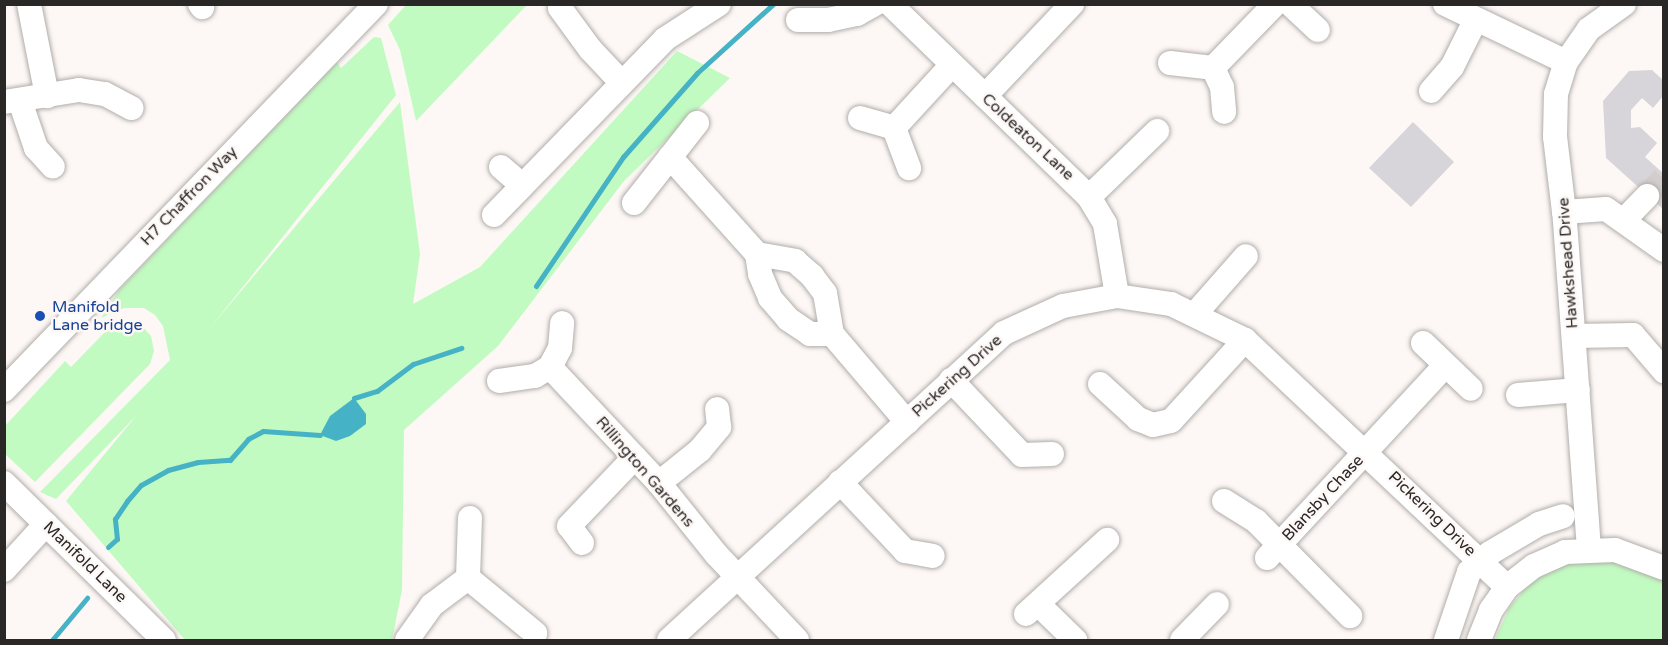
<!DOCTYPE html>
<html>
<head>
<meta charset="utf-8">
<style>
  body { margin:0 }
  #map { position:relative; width:1668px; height:645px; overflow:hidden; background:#fdf8f5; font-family:"Varela Round",sans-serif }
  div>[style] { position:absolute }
  .green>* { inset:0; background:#c2fbc1 }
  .water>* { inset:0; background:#46b2c6 }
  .stream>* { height:5px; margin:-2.5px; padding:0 2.5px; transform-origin:2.5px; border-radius:2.5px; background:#46b2c6 }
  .building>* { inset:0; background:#d7d5da }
  .minor-tunnel>* { height:24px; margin-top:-12px; transform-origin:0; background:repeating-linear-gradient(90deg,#d3cecc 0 24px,transparent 0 36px) }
  .roads { filter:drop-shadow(0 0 2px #b1adaa) drop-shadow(0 0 2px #b1adaa) }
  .minor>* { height:24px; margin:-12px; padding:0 12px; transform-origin:12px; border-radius:12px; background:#fff }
  .dots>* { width:16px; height:16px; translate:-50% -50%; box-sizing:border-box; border:3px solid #fdf8f5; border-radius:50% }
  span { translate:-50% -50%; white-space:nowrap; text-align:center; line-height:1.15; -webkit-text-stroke:5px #fdf8f5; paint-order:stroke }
  .street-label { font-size:16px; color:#2a2827 }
  .transit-label { font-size:16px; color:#164399 }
  .left { translate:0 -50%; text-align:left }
  .frame { position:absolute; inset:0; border:6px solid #2a2827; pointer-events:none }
</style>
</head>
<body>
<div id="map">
  <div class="green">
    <div style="clip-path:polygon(406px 5px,406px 4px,527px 5px,416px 121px,400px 50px,388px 25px)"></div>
    <div style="clip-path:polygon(374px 37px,381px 38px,396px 95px,210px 328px,400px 102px,420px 254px,413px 304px,480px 267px,677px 51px,730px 78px,624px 181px,498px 346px,404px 430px,402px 590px,392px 640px,185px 640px,66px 501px,136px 416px,56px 499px,40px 492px,170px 360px,163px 326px,155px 315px,144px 308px,124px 308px,101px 318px,120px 289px,337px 62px,341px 68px)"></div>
    <div style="clip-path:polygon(123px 322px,140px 324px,151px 336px,154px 351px,150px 364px,35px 482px,5px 454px,5px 426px,65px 361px,71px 367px,104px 333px)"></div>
    <div style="clip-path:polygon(1588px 558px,1620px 558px,1663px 577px,1663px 640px,1495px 640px,1509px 608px,1530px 583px,1557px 566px)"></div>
  </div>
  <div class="water">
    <div style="clip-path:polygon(354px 398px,366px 414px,366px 424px,350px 436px,336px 441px,320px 435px,330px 416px)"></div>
  </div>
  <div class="stream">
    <div style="left:536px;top:286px;width:156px;rotate:-56deg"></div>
    <div style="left:623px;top:157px;width:112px;rotate:-48.6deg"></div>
    <div style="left:697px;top:73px;width:103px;rotate:-42.2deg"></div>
    <div style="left:354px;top:398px;width:24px;rotate:-17deg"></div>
    <div style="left:377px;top:391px;width:45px;rotate:-36.9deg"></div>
    <div style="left:413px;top:364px;width:51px;rotate:-18.4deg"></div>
    <div style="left:108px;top:547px;width:12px;rotate:-42deg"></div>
    <div style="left:117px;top:539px;width:20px;rotate:-96deg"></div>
    <div style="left:115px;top:519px;width:22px;rotate:-56deg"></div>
    <div style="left:127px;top:501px;width:21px;rotate:-49deg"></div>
    <div style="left:141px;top:485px;width:31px;rotate:-29deg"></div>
    <div style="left:168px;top:470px;width:31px;rotate:-15deg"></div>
    <div style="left:198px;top:462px;width:32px;rotate:-4deg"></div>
    <div style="left:230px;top:460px;width:28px;rotate:-49deg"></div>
    <div style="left:248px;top:439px;width:17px;rotate:-28deg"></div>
    <div style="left:263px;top:431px;width:57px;rotate:4deg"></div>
    <div style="left:52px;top:640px;width:55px;rotate:-50.2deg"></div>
  </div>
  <div class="building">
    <div style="clip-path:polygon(1652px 70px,1664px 81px,1664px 95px,1653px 108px,1642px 98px,1631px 110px,1631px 128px,1640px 127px,1657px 143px,1645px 157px,1664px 174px,1664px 210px,1606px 158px,1603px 101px,1629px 71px)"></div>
    <div style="clip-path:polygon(1413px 122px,1454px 162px,1411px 207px,1369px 168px)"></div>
  </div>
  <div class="minor-tunnel">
    <div style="left:1647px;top:196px;width:25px;rotate:-47deg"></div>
  </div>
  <div class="roads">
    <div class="minor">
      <div style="left:29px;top:4px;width:94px;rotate:78.9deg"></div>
      <div style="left:200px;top:4px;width:4px;rotate:56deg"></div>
      <div style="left:890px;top:4px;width:277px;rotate:44.1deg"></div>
      <div style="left:1089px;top:197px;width:31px;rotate:59deg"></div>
      <div style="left:1105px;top:224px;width:73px;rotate:80.5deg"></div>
      <div style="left:1290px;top:4px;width:38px;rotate:43deg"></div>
      <div style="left:1445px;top:4px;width:134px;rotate:25.6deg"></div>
      <div style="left:560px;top:8px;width:51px;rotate:53.8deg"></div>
      <div style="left:590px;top:49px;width:45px;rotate:46.8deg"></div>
      <div style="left:798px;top:20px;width:30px"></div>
      <div style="left:828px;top:20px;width:30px;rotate:-12deg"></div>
      <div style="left:857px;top:14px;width:21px;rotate:-29deg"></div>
      <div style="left:1170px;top:63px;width:43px;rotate:6.6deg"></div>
      <div style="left:1213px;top:68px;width:21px;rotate:65deg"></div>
      <div style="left:1222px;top:87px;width:25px;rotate:85deg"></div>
      <div style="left:1213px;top:68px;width:89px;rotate:-45.9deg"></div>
      <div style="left:1431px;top:91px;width:32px;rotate:-49deg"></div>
      <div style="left:1452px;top:67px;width:51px;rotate:-63.4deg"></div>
      <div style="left:985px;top:96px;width:127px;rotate:-46.6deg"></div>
      <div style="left:20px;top:101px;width:50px;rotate:71.2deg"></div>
      <div style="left:36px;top:148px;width:25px;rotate:48deg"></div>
      <div style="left:4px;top:102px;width:76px;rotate:-9.1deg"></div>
      <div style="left:79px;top:90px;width:26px;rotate:9deg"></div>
      <div style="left:105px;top:94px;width:30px;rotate:28deg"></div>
      <div style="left:860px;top:118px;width:35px;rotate:16deg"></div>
      <div style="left:894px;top:128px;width:43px;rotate:69.4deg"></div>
      <div style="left:894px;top:128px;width:84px;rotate:-47.4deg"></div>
      <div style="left:670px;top:157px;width:130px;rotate:48.1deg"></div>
      <div style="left:757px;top:254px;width:20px;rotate:81deg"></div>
      <div style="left:760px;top:274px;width:26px;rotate:67deg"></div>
      <div style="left:770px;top:298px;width:28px;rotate:49deg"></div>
      <div style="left:788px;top:319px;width:27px;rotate:34deg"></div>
      <div style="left:810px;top:334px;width:22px"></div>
      <div style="left:832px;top:334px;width:116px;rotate:49.6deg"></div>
      <div style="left:501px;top:167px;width:28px;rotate:41deg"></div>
      <div style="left:1089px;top:197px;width:95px;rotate:-44.1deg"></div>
      <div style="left:634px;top:203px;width:102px;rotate:-51.8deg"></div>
      <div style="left:1564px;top:212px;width:42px;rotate:-4.1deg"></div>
      <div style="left:1606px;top:209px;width:71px;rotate:35.3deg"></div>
      <div style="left:494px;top:215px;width:245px;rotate:-45.8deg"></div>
      <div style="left:665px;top:39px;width:64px;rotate:-32.9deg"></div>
      <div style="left:1625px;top:219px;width:32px;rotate:-46deg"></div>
      <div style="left:757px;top:254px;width:39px;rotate:10deg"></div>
      <div style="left:795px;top:261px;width:23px;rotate:41deg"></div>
      <div style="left:812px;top:276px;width:21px;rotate:53deg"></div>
      <div style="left:825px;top:293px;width:42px;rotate:80.3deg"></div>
      <div style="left:1195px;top:314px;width:77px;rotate:-48.7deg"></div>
      <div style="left:1574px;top:336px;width:59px;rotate:-1deg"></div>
      <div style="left:1633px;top:335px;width:48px;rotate:49.3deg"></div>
      <div style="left:1423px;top:343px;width:66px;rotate:43.8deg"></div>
      <div style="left:550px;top:367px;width:159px;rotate:46.8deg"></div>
      <div style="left:659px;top:483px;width:91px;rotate:51.2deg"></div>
      <div style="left:716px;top:554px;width:118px;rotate:46.7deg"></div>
      <div style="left:951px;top:380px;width:103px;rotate:46.6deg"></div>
      <div style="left:1022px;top:455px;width:30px;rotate:-2deg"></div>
      <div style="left:499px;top:381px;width:36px;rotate:-8deg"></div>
      <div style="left:535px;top:376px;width:17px;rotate:-31deg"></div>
      <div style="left:550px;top:367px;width:21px;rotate:-62deg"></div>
      <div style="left:560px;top:348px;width:25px;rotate:-85deg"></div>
      <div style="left:1100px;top:384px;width:52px;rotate:42.6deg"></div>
      <div style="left:1138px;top:419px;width:16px;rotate:22deg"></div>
      <div style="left:1153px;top:425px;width:18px;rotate:-13deg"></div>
      <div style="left:1171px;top:421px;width:110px;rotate:-47.6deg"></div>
      <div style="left:4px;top:390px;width:536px;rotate:-46.06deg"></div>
      <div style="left:1518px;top:395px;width:60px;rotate:-4.8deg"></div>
      <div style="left:840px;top:482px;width:95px;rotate:46.7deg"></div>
      <div style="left:905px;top:551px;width:28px;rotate:10deg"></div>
      <div style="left:4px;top:483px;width:224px;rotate:44.5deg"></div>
      <div style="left:659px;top:483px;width:53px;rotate:-38.8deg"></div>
      <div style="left:700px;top:450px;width:30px;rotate:-50deg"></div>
      <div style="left:719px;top:427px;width:18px;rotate:-96deg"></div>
      <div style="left:1224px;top:501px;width:38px;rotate:32deg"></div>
      <div style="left:1256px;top:521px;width:134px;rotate:45.3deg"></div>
      <div style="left:582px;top:543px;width:21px;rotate:-127deg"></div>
      <div style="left:569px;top:526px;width:95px;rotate:-46.3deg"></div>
      <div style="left:1589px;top:549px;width:338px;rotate:-94.2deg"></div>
      <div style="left:1564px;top:212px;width:76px;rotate:-96.8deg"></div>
      <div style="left:1555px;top:137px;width:43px;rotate:-88.7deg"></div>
      <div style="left:1556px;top:94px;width:34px;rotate:-73deg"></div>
      <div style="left:1566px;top:62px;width:40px;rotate:-55.1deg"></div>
      <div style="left:1589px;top:29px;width:43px;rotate:-35.5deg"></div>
      <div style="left:1267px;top:558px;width:262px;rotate:-47.2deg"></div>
      <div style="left:4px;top:570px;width:62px;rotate:-47.6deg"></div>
      <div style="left:468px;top:578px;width:60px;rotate:-88.1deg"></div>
      <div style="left:1038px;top:604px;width:52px;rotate:44.2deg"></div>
      <div style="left:1026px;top:614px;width:110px;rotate:-42.4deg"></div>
      <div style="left:407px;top:640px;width:43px;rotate:-54.5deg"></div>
      <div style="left:432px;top:605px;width:45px;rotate:-36.9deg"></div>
      <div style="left:468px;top:578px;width:87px;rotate:39.4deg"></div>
      <div style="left:669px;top:640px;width:454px;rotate:-42.5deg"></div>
      <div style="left:1004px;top:333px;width:65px;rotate:-24.6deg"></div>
      <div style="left:1063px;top:306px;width:55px;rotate:-10.5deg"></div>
      <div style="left:1117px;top:296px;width:55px;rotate:8.4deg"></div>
      <div style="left:1171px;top:304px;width:82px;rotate:25.9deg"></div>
      <div style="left:1245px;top:340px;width:360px;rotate:43.3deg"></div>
      <div style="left:1182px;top:640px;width:50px;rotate:-45.8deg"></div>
      <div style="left:1446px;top:640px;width:72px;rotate:-71.3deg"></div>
      <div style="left:1469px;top:572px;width:28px;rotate:-42deg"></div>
      <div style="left:1490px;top:553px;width:57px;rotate:-30.6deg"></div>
      <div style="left:1539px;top:524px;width:25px;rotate:-18deg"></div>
      <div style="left:1479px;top:640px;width:32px;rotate:-68deg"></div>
      <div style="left:1491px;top:610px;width:28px;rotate:-55deg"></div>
      <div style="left:1507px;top:587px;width:34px;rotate:-38deg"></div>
      <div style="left:1534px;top:566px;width:34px;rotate:-24deg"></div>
      <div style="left:1565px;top:552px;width:50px;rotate:-2.3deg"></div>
      <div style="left:1615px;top:550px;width:52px;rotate:20.2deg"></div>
    </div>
  </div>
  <div class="dots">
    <div style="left:40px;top:316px;background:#1a4fb4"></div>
  </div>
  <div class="street-label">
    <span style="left:1028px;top:137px;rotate:43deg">Coldeaton Lane</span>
    <span style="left:189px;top:196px;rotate:-46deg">H7 Chaffron Way</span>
    <span style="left:1568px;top:263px;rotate:-94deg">Hawkshead Drive</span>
    <span style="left:957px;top:376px;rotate:-42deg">Pickering Drive</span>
    <span style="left:645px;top:472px;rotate:49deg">Rillington Gardens</span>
    <span style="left:1323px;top:498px;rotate:-47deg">Blansby Chase</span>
    <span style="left:1432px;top:514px;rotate:44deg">Pickering Drive</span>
    <span style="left:85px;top:562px;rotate:44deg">Manifold Lane</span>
  </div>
  <div class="transit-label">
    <span class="left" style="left:52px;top:316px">Manifold<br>Lane bridge</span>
  </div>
  <div class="frame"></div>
</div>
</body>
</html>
